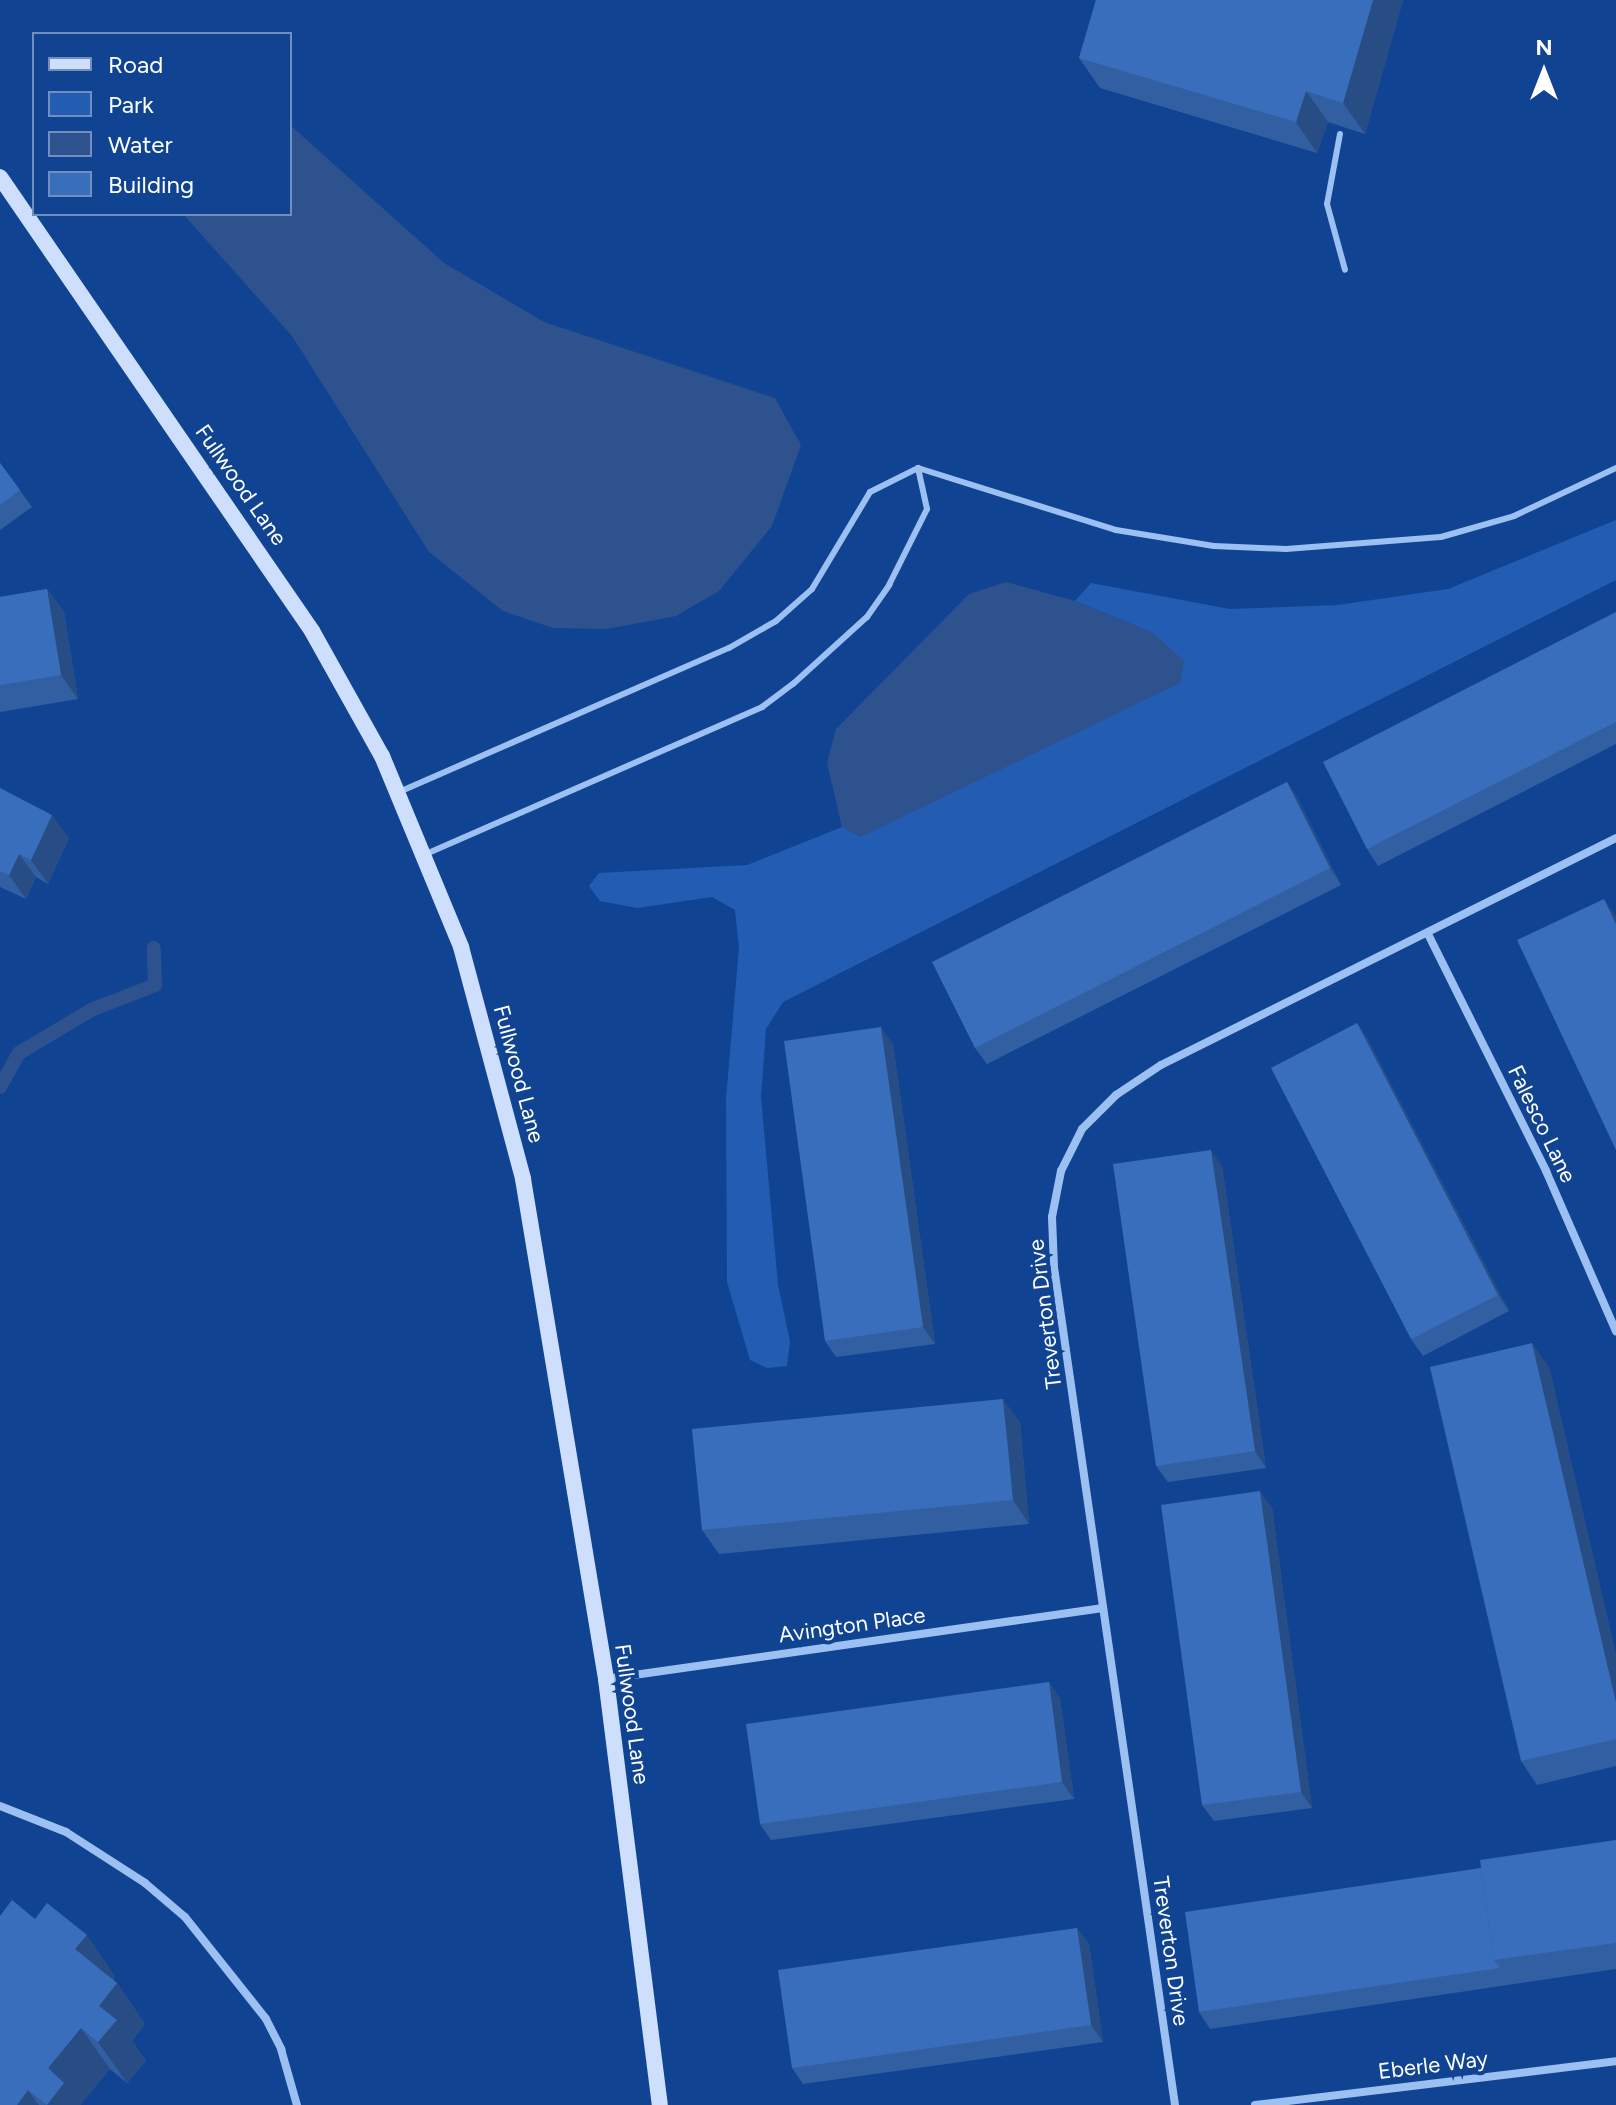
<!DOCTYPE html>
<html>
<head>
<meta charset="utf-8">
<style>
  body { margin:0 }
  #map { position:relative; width:1616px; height:2105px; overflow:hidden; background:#104493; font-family:Figtree,sans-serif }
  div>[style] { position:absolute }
  .green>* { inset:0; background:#225db3 }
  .water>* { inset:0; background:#2d528e }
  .stream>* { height:14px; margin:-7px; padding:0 7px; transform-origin:7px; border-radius:7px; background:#2d528e }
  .lane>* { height:6px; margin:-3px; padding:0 3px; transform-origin:3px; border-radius:3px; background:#9dc0f3 }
  .street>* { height:8px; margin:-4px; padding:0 4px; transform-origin:4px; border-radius:4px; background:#9dc0f3 }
  .secondary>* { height:16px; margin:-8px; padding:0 8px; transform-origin:8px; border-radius:8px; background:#cddffd }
  .wall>* { inset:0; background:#315fa2 }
  .shaded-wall>* { inset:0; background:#284d84 }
  .building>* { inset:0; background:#396ebc }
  span { translate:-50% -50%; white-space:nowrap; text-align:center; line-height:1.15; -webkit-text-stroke:8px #104493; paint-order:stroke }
  .street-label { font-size:22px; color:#fff }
  .legend { position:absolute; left:32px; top:32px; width:260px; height:184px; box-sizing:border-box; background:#104493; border:2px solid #708fbe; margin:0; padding:10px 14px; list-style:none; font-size:24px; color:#fff }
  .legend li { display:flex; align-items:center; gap:16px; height:40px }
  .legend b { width:40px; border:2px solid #708fbe }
  .north { position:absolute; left:1504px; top:32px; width:80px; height:80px; -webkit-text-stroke:6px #104493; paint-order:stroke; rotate:0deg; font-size:22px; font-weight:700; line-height:32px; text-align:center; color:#fff }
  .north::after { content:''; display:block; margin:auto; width:28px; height:36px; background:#fff; clip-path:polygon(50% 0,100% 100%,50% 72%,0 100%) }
</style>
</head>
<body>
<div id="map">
  <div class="green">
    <div style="clip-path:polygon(1616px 520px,1616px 580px,783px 1002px,766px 1029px,761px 1097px,778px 1285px,790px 1341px,787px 1366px,767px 1368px,750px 1360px,727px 1282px,726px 1099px,739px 948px,735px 910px,712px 897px,637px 908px,600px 901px,589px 886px,599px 873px,747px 865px,842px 827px,861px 837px,1153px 633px,1075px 601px,1091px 583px,1230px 609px,1338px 605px,1448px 589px)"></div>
  </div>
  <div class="water">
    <div style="clip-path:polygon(290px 125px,444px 263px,544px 322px,775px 398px,801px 445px,772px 526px,719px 591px,676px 616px,607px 629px,553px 628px,503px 611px,429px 552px,292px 336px,183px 214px,290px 214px)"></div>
    <div style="clip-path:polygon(1006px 582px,1075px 601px,1153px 633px,1184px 661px,1180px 683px,861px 837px,842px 827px,827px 763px,836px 729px,969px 594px)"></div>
  </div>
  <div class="stream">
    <div style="left:0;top:1087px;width:39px;rotate:-61deg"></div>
    <div style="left:19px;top:1053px;width:84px;rotate:-30.8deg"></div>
    <div style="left:91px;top:1010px;width:69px;rotate:-21.3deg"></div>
    <div style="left:155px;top:985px;width:37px;rotate:-92deg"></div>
  </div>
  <div class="lane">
    <div style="left:1340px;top:134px;width:71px;rotate:100.5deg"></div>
    <div style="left:1327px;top:204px;width:68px;rotate:74.7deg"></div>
    <div style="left:399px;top:792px;width:360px;rotate:-23.6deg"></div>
    <div style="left:729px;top:648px;width:54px;rotate:-29.9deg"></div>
    <div style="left:776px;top:621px;width:48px;rotate:-41.6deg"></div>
    <div style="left:812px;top:589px;width:113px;rotate:-59.1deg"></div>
    <div style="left:870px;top:492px;width:54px;rotate:-26.6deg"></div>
    <div style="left:918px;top:468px;width:207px;rotate:17.4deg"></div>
    <div style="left:1116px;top:530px;width:99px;rotate:9.3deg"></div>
    <div style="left:1214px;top:546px;width:72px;rotate:2.4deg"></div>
    <div style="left:1286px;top:549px;width:155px;rotate:-4.4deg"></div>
    <div style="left:1441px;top:537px;width:76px;rotate:-16deg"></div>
    <div style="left:1514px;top:516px;width:113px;rotate:-25.2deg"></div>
    <div style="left:426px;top:854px;width:367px;rotate:-23.6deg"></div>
    <div style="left:762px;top:707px;width:39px;rotate:-37deg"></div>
    <div style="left:793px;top:684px;width:100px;rotate:-42.2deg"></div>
    <div style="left:867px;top:617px;width:39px;rotate:-55deg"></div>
    <div style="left:889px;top:585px;width:85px;rotate:-63.4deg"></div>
    <div style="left:927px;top:509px;width:42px;rotate:-102.4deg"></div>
  </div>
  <div class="street">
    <div style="left:1429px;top:936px;width:263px;rotate:63.5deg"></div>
    <div style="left:1546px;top:1171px;width:175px;rotate:66.4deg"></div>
    <div style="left:606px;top:1679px;width:502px;rotate:-8.13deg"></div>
    <div style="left:0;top:1806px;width:71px;rotate:21.5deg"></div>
    <div style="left:66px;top:1832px;width:94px;rotate:32.8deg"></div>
    <div style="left:145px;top:1883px;width:52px;rotate:40.4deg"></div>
    <div style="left:185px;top:1917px;width:130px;rotate:51.5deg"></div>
    <div style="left:266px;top:2019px;width:34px;rotate:63deg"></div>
    <div style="left:281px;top:2049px;width:58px;rotate:74.1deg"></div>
    <div style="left:1175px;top:2105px;width:847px;rotate:-98.22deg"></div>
    <div style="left:1054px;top:1267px;width:50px;rotate:-92.3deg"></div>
    <div style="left:1052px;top:1217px;width:47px;rotate:-78.9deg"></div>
    <div style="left:1061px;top:1171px;width:47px;rotate:-63.4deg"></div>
    <div style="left:1082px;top:1129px;width:48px;rotate:-45deg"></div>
    <div style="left:1116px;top:1095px;width:54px;rotate:-33.7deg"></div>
    <div style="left:1161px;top:1065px;width:508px;rotate:-26.51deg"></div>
    <div style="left:1255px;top:2105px;width:364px;rotate:-6.9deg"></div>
  </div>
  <div class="secondary">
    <div style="left:0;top:177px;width:551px;rotate:55.5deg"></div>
    <div style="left:312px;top:631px;width:143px;rotate:60.8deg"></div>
    <div style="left:382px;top:756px;width:207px;rotate:67.5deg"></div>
    <div style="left:461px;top:947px;width:240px;rotate:75deg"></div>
    <div style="left:523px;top:1179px;width:507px;rotate:80.57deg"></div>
    <div style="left:606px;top:1679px;width:429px;rotate:82.8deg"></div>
  </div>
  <div class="wall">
    <div style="clip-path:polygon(1096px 0,1403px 0,1365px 134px,1328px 122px,1317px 153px,1100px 88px,1079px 58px)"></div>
    <div style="clip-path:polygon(0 463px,32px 507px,0 530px)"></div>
    <div style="clip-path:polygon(47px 589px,64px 612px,78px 699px,0 712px,0 597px)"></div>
    <div style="clip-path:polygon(1616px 612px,1616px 744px,1378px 866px,1367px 849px)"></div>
    <div style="clip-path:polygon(1287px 782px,1298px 799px,1341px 885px,987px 1064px,975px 1048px)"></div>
    <div style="clip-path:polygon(0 788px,69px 838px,48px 884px,36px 877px,26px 899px,0 887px)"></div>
    <div style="clip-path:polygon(1357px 1023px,1368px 1040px,1509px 1311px,1423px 1356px,1411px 1339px)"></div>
    <div style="clip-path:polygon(893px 1044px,935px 1344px,836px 1357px,825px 1341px)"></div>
    <div style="clip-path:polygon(1222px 1166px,1266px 1468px,1168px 1482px,1156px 1466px)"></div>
    <div style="clip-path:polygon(1549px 1367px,1616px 1655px,1616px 1766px,1537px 1785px,1521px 1761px)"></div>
    <div style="clip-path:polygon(1020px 1422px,1029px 1524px,719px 1554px,702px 1530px)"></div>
    <div style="clip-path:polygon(1272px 1508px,1312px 1808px,1214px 1821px,1202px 1805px)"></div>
    <div style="clip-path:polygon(1049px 1682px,1060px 1699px,1074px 1799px,771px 1840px,760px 1824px)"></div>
    <div style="clip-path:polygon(1616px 1840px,1616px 1969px,1210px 2029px,1199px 2012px,1481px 1868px)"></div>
    <div style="clip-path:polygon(35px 1919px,115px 1976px,113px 1980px,117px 1983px,145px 2024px,132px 2041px,146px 2061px,127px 2083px,110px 2069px,80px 2105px,0 2105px)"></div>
    <div style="clip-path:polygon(1077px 1928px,1089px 1944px,1103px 2042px,803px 2084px,792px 2068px)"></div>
  </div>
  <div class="shaded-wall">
    <div style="clip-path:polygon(1373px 0,1403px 0,1365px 134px,1343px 103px)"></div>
    <div style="clip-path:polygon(1306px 91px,1328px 122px,1317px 153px,1296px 122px)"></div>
    <div style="clip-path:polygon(47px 589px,64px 612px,78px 699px,61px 675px)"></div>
    <div style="clip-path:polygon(1287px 782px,1298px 799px,1341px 885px,1330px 868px)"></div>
    <div style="clip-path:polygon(52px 815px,69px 838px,48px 884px,31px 860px)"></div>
    <div style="clip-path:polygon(19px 854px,36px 877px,26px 899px,9px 875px)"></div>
    <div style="clip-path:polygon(1604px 899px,1616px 916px,1616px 924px)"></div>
    <div style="clip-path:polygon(1357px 1023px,1368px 1040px,1509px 1311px,1498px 1295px)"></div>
    <div style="clip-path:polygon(881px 1027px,893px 1044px,935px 1344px,923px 1327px)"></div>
    <div style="clip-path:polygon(1211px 1150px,1222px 1166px,1266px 1468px,1255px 1451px)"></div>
    <div style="clip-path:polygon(1532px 1343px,1549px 1367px,1616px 1655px,1616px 1703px)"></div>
    <div style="clip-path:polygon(1003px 1399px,1020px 1422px,1029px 1524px,1013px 1500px)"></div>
    <div style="clip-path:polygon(1260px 1491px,1272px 1508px,1312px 1808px,1301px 1792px)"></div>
    <div style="clip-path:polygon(1049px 1682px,1060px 1699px,1074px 1799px,1062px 1782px)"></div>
    <div style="clip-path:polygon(1077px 1928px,1089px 1944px,1103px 2042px,1091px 2025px)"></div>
    <div style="clip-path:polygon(87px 1935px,115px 1976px,104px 1990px,75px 1949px)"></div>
    <div style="clip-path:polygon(117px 1983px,145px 2024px,132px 2041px,146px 2061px,127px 2083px,98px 2042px,99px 2006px)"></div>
    <div style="clip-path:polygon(81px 2028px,110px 2069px,80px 2105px,47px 2105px,48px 2068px)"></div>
    <div style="clip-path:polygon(28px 2090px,39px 2105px,17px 2105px)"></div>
  </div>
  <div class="building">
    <div style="clip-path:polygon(1096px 0,1373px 0,1343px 103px,1306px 91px,1296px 122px,1079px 58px)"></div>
    <div style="clip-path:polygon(0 463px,20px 490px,0 505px)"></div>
    <div style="clip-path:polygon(47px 589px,61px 675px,0 685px,0 597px)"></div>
    <div style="clip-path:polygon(1616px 612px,1616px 722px,1367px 849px,1323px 762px)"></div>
    <div style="clip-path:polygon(1287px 782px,1330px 868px,975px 1048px,932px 962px)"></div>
    <div style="clip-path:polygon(0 788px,52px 815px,31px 860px,19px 854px,9px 875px,0 871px)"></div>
    <div style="clip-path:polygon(1604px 899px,1616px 924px,1616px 1150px,1517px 940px)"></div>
    <div style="clip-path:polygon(1357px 1023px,1498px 1295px,1411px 1339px,1271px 1068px)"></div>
    <div style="clip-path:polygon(881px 1027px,923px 1327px,825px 1341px,784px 1041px)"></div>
    <div style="clip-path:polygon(1211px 1150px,1255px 1451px,1156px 1466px,1113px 1164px)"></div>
    <div style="clip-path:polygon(1532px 1343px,1616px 1703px,1616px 1739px,1521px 1761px,1430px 1367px)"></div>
    <div style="clip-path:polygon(1003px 1399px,1013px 1500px,702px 1530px,692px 1429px)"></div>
    <div style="clip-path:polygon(1260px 1491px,1301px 1792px,1202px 1805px,1161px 1505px)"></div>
    <div style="clip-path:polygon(1049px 1682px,1062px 1782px,760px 1824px,746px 1724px)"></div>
    <div style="clip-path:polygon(1616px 1840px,1616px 1943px,1494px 1960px,1480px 1860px)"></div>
    <div style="clip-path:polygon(1481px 1868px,1494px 1960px,1500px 1968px,1199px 2012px,1185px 1912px)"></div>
    <div style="clip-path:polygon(12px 1900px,35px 1919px,47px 1903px,87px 1935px,75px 1949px,117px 1983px,99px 2006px,117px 2020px,98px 2042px,81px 2028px,48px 2068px,64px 2083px,47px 2105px,28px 2090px,17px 2105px,0 2105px,0 1916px)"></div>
    <div style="clip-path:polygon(1077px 1928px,1091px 2025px,792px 2068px,778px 1970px)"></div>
  </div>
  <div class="street-label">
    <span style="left:241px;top:485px;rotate:55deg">Fullwood Lane</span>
    <span style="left:519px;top:1074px;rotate:75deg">Fullwood Lane</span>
    <span style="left:1542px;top:1124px;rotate:64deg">Falesco Lane</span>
    <span style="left:1045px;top:1314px;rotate:-97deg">Treverton Drive</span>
    <span style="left:852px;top:1625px;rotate:-8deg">Avington Place</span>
    <span style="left:632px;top:1714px;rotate:82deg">Fullwood Lane</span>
    <span style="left:1171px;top:1951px;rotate:82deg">Treverton Drive</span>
    <span style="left:1433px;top:2065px;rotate:-7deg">Eberle Way</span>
  </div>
  <ul class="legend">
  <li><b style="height:10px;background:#cddffd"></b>Road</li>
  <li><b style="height:22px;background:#225db3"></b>Park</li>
  <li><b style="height:22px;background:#2d528e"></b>Water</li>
  <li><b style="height:22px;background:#396ebc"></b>Building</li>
  </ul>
  <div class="north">N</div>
</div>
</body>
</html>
